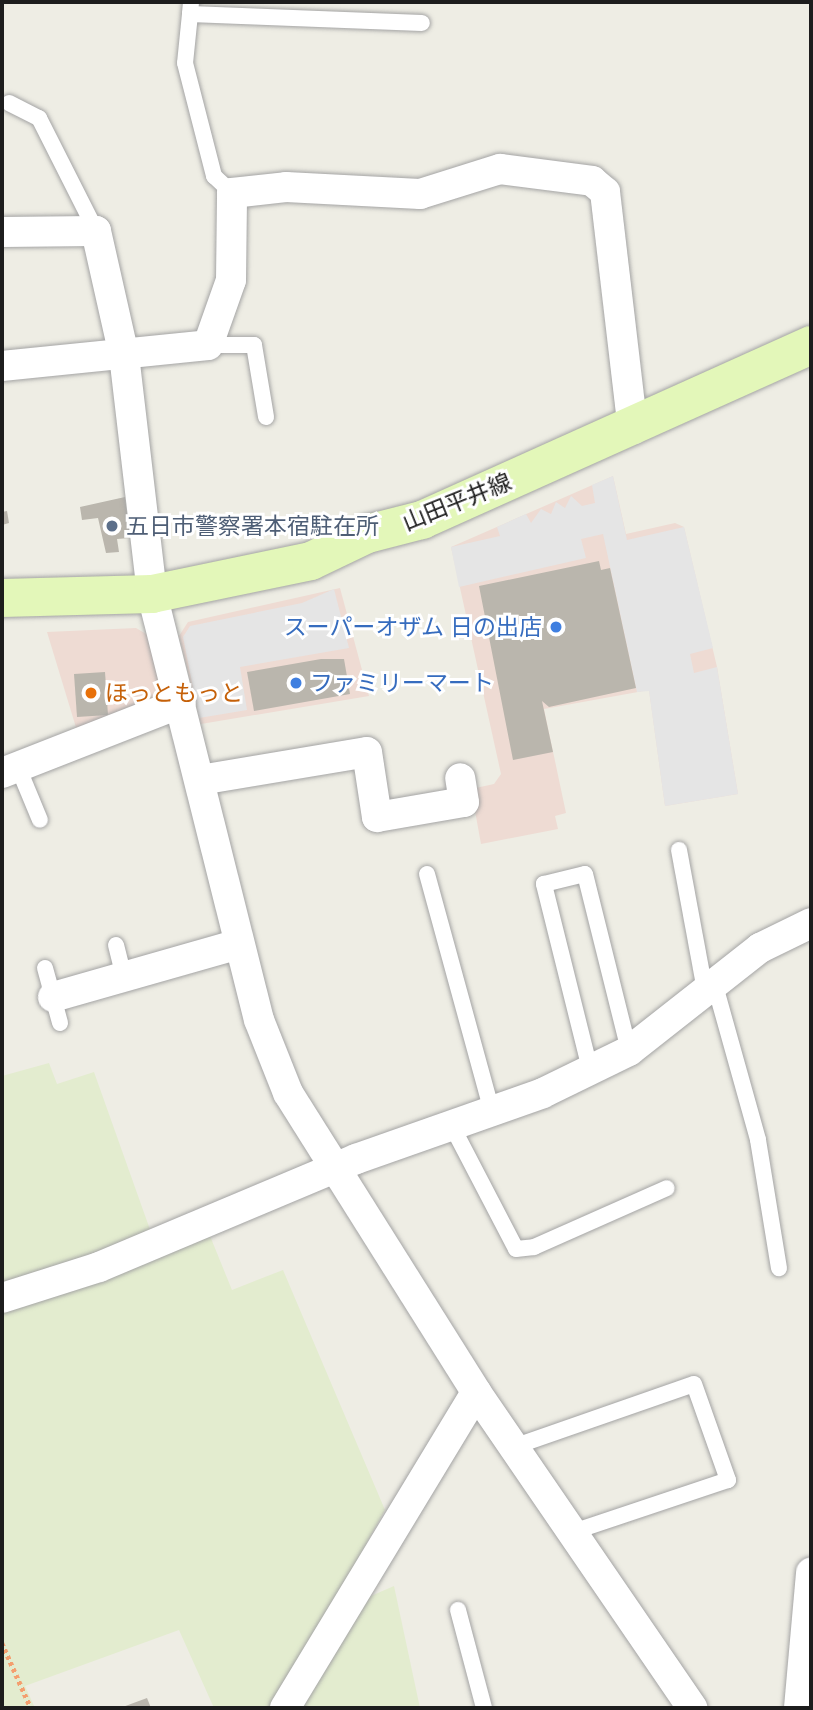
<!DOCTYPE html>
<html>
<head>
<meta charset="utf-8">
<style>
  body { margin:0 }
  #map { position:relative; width:813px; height:1710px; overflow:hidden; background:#eeede4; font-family:Montserrat,"Noto Sans JP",sans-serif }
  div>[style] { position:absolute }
  .commercial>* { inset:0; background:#eedbd3 }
  .farmland>* { inset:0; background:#e3eccf }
  .parking>* { inset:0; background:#e5e5e5 }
  .building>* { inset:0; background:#bab6ad }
  .path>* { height:4.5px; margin-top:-2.25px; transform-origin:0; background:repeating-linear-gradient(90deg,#f49f6f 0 3.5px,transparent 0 7px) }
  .roads { filter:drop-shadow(0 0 2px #a4a4a4) drop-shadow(0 0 2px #a4a4a4) }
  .service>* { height:16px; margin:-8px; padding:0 8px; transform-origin:8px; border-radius:8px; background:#fff }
  .minor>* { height:30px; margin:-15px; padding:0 15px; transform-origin:15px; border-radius:15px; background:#fff }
  .secondary>* { height:38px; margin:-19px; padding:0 19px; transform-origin:19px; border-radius:19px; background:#e3f7b9 }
  .dots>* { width:19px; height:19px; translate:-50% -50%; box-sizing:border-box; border:4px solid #fff; border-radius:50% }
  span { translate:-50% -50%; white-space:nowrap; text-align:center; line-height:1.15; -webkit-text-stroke:6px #fff; paint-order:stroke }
  .street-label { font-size:23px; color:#1d1d1d }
  .service-label { font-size:23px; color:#4e5e75 }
  .left { translate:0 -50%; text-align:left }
  .shop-label { font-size:23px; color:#366cbe }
  .right { translate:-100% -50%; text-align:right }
  .food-label { font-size:23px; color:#c56008 }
  .frame { position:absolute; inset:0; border:4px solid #1d1d1d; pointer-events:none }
</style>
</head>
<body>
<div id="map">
  <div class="commercial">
    <div style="clip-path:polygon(613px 476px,626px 534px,675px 523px,684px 527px,717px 667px,738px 794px,665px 806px,649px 690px,544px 709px,566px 813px,555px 816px,558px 829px,481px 844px,471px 789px,494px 784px,501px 774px,451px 547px)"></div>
    <div style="clip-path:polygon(340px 588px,369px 696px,201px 724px,179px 636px,188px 622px)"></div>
    <div style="clip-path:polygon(136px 628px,153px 638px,167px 698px,78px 734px,47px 632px)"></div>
  </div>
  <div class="farmland">
    <div style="clip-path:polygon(49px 1063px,57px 1084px,94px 1072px,153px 1238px,2px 1290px,2px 1076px)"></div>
    <div style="clip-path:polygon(208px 1231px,232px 1290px,283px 1270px,385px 1510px,275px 1708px,214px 1708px,179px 1630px,25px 1686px,35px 1708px,2px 1708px,2px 1306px)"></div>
    <div style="clip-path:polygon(394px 1586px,420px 1708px,303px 1708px,364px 1599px)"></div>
  </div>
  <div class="parking">
    <div style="clip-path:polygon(613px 476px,627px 540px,684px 527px,713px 648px,690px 654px,694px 673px,717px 667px,738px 794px,665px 806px,649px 691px,637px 692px,603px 534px,581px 539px,586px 558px,459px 587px,451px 547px,500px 536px,497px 527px,526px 514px,531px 523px,541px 509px,551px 514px,556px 502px,565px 508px,571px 496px,582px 506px,595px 503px,592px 485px)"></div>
    <div style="clip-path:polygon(334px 589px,349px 648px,240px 667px,247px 710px,199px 718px,183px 637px,190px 626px,302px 603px)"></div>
  </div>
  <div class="building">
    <div style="clip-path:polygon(125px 497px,130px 538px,117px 539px,119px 552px,106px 553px,98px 518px,82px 520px,80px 507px)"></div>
    <div style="clip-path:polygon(7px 511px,9px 523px,2px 525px,2px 512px)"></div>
    <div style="clip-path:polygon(599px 561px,601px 570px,610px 568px,636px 688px,549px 707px,542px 701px,553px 752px,513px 760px,479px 586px)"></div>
    <div style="clip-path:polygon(321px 659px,344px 659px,350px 694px,254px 711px,247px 672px)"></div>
    <div style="clip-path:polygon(105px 672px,108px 715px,77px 717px,74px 674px)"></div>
    <div style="clip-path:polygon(147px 1698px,151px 1708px,120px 1708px)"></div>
  </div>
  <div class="path">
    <div style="left:2px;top:1643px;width:71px;rotate:66deg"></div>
  </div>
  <div class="roads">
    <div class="service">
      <div style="left:191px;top:2px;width:12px;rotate:95deg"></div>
      <div style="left:190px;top:14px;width:232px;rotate:2.2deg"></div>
      <div style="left:190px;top:14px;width:49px;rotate:95.8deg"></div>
      <div style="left:185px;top:63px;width:117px;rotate:75.6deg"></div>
      <div style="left:214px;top:176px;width:25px;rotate:43deg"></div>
      <div style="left:9px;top:103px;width:34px;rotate:27deg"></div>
      <div style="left:39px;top:118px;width:127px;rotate:63.2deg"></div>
      <div style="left:208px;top:345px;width:46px"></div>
      <div style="left:254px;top:345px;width:73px;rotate:80.5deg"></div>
      <div style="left:18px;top:767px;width:57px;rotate:67.5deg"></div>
      <div style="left:679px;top:850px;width:142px;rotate:79.5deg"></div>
      <div style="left:427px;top:874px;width:250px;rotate:74.7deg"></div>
      <div style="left:116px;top:945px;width:33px;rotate:76deg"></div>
      <div style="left:45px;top:968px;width:57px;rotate:74.7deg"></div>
      <div style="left:714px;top:982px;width:164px;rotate:74.4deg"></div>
      <div style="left:758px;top:1140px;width:130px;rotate:80.7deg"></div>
      <div style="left:590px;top:1069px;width:191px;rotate:-104deg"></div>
      <div style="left:544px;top:884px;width:42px;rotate:-13.7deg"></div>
      <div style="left:585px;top:874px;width:182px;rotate:76deg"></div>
      <div style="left:453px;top:1128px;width:136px;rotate:62.5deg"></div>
      <div style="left:516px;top:1249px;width:18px;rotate:-6deg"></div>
      <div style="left:534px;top:1247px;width:145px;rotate:-23.9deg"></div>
      <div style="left:516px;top:1446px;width:188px;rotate:-19.2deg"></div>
      <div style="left:694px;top:1384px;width:102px;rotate:70.5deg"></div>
      <div style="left:728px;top:1480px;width:163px;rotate:161.5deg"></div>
      <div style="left:458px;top:1610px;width:101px;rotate:75.1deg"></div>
    </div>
    <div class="minor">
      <div style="left:2px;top:232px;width:94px;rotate:-0.6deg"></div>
      <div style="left:96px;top:231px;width:127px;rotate:77.3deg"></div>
      <div style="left:124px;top:355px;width:241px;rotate:83.3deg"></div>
      <div style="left:152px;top:594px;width:439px;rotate:75.9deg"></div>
      <div style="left:259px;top:1020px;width:79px;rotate:68.3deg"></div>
      <div style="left:288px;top:1093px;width:353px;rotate:57.8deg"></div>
      <div style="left:476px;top:1392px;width:383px;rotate:55.6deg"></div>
      <div style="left:2px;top:366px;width:207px;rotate:-5.8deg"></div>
      <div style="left:208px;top:345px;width:69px;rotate:-70.5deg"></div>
      <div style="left:231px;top:280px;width:87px;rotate:-89.3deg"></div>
      <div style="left:232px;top:193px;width:54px;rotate:-6.3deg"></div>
      <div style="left:286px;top:187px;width:134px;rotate:3deg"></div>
      <div style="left:420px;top:194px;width:84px;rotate:-17.4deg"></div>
      <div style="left:500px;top:169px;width:93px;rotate:7.4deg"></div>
      <div style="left:592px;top:181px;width:17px;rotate:40deg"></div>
      <div style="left:605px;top:192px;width:239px;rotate:83.3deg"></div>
      <div style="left:2px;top:773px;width:192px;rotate:-21.4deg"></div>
      <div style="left:200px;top:780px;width:169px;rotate:-9.5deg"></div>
      <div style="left:367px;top:752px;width:66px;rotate:81.3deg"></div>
      <div style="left:377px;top:817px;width:88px;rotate:-9.8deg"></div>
      <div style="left:464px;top:802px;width:24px;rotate:-99deg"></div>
      <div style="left:53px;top:997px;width:193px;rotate:-15.9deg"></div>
      <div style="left:2px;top:1298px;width:102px;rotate:-17.7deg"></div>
      <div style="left:99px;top:1267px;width:279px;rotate:-22.8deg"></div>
      <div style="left:356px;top:1159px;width:198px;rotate:-19.4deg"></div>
      <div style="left:543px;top:1093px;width:96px;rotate:-26deg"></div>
      <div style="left:629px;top:1051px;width:167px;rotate:-38.2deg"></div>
      <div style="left:760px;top:948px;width:57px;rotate:-26.1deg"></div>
      <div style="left:285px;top:1708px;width:369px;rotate:-58.8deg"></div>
      <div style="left:799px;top:1708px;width:136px;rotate:-84.9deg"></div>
    </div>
    <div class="secondary">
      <div style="left:2px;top:598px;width:150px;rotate:-1.5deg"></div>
      <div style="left:152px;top:594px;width:162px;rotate:-11.7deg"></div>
      <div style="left:311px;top:561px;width:62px;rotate:-25.7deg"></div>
      <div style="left:367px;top:534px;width:57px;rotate:-14.3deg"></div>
      <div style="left:422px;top:520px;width:427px;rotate:-24.2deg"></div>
    </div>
  </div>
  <div class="dots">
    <div style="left:112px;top:526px;background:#5c6f8a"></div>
    <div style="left:556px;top:627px;background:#3f7fe0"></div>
    <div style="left:296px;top:683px;background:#3f7fe0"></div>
    <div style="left:91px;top:693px;background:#e8710a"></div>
  </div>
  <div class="street-label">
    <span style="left:457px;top:502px;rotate:-22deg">山田平井線</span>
  </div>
  <div class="service-label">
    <span class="left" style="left:126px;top:526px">五日市警察署本宿駐在所</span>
  </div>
  <div class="shop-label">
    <span class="right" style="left:542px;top:627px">スーパーオザム 日の出店</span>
    <span class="left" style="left:310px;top:683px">ファミリーマート</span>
  </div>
  <div class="food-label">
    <span class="left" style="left:105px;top:693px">ほっともっと</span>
  </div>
  <div class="frame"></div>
</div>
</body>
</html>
